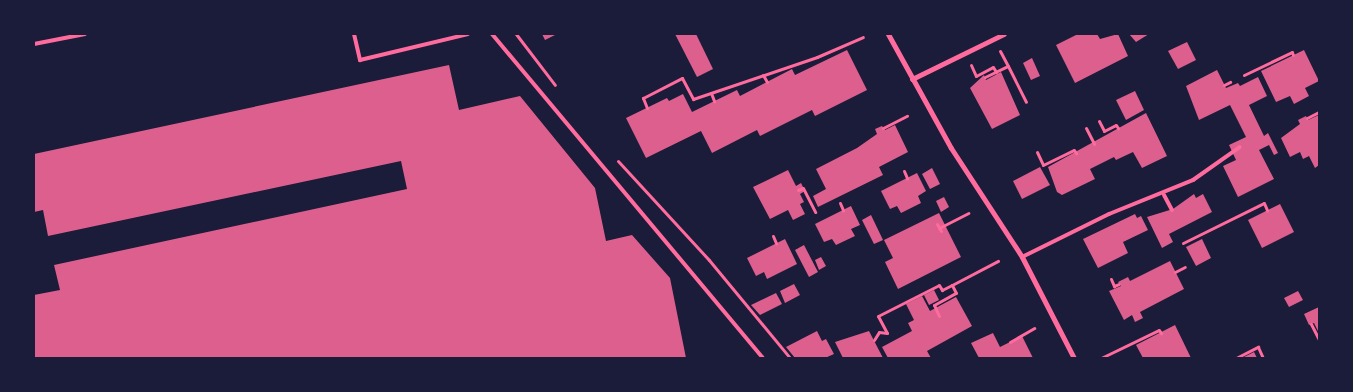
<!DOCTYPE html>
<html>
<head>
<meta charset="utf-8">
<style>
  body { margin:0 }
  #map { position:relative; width:1353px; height:392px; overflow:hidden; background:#1b1b3a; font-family:"Roboto Serif",serif }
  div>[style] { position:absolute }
  .building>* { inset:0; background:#dd5f8e }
  .path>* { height:3px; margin:-1.5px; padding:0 1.5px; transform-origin:1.5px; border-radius:1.5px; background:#ff6b9d }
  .service>* { height:4px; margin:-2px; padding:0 2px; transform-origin:2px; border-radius:2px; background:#ff6b9d }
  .minor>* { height:5px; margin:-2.5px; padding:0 2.5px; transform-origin:2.5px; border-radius:2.5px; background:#ff6b9d }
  span { translate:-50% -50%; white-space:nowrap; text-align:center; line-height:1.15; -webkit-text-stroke:4px #1b1b3a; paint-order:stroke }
  .frame { position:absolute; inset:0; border:35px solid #1b1b3a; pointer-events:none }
</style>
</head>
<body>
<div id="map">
  <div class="building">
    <div style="clip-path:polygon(542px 34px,557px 34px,545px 40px)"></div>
    <div style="clip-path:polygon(675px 34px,696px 34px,713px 69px,697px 77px)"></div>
    <div style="clip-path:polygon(1078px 34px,1097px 34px,1100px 39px,1118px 34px,1128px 56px,1075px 83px,1056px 45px)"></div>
    <div style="clip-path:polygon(1129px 34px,1149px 34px,1136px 42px)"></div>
    <div style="clip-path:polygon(1187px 42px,1196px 60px,1178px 69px,1168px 51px)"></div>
    <div style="clip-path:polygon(847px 50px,867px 90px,815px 116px,812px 110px,760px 136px,757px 130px,712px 153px,701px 131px,646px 158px,626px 118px,667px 98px,669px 101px,683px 94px,692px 112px,737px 90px,740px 96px,792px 69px,795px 75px)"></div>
    <div style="clip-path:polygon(1304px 50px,1319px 81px,1305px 88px,1309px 96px,1294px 104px,1290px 96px,1276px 102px,1261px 71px)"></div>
    <div style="clip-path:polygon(1032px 58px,1040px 76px,1031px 80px,1023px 63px)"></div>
    <div style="clip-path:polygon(449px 65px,459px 110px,520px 96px,595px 188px,606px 241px,632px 235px,670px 278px,686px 358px,34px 358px,34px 295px,60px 290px,54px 265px,407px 189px,401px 161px,48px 236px,43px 210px,34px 212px,34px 154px)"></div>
    <div style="clip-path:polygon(1217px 70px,1226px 88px,1238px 83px,1240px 86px,1258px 77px,1267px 96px,1249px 105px,1264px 136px,1268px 133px,1278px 153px,1274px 155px,1269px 145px,1259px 150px,1274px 179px,1238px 197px,1223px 166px,1236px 160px,1229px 145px,1246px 137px,1230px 105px,1199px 120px,1186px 86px)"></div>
    <div style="clip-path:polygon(1001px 72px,1020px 115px,992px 129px,970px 88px,984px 75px,986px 80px)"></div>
    <div style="clip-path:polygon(1135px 91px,1144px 110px,1126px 120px,1116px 100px)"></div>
    <div style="clip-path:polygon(1146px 113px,1167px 156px,1142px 168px,1133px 152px,1116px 160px,1114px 157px,1090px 169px,1095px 179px,1062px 195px,1057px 192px,1048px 167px)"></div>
    <div style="clip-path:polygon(1319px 115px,1319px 165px,1315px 168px,1309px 156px,1303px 159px,1300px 152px,1290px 157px,1281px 138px,1300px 124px,1298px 120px,1306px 116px,1308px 120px)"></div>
    <div style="clip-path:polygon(895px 125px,908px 152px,879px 167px,883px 175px,818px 207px,813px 196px,826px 189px,816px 169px,857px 148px,877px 134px,875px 129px,882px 126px,885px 130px)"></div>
    <div style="clip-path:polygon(1040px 167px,1050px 185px,1022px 199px,1013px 181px)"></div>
    <div style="clip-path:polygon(932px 168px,940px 184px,930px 189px,922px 174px)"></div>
    <div style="clip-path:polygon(788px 170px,796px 186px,801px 183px,805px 191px,800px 194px,804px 202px,800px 204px,805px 214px,793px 220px,788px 210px,770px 219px,753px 187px)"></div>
    <div style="clip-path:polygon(917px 173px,926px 191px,918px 196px,921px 203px,901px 213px,897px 206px,890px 209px,881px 191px)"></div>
    <div style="clip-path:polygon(1194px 194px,1196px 198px,1203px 194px,1212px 212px,1169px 234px,1173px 242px,1162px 248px,1147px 217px,1173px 209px)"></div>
    <div style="clip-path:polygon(944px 197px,949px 207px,941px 212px,936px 201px)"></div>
    <div style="clip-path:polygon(1280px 204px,1294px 232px,1262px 248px,1248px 220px)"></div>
    <div style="clip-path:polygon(851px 206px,860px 225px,851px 229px,855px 236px,836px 245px,832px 239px,824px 242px,815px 224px)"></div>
    <div style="clip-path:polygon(939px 213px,961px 257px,898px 289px,885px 262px,893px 258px,884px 240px)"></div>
    <div style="clip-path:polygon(1135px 214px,1137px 218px,1141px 216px,1148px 230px,1123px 242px,1128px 253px,1098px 268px,1083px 239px)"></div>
    <div style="clip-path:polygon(871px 215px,883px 240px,874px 244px,862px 220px)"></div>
    <div style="clip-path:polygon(785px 239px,797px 264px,767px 279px,764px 272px,756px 276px,747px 258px)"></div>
    <div style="clip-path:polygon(1202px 239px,1211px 258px,1196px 266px,1186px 247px)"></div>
    <div style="clip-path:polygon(804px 245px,818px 272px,809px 277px,795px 250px)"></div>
    <div style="clip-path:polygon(821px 257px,826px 266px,819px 270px,815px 260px)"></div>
    <div style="clip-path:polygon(1170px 261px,1184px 289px,1140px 312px,1143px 318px,1135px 322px,1132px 315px,1124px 320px,1109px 291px,1121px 286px,1118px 282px,1128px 277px,1130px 281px)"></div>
    <div style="clip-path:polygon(794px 284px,800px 295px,785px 303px,780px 291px)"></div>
    <div style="clip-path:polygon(934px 290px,939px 300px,929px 305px,924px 295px)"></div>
    <div style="clip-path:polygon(1298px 291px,1303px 300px,1289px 307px,1284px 298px)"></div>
    <div style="clip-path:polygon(776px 293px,782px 304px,760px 315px,751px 305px)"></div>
    <div style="clip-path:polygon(922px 296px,930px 311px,956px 297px,972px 326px,927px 351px,931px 358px,888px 358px,882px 347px,912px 331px,908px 323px,914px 320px,906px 304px)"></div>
    <div style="clip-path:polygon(1319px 307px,1319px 333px,1314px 323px,1309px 325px,1304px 314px)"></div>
    <div style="clip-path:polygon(1175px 325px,1191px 358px,1143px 358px,1136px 345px)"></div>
    <div style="clip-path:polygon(817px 331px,822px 341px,816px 344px,826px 339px,834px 354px,825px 358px,795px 358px,786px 347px)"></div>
    <div style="clip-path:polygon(869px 331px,883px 358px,843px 358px,835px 342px)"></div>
    <div style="clip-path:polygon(993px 333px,1000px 347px,1022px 336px,1033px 358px,979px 358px,971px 343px)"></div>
    <div style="clip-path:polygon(1254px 352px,1257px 358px,1242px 358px)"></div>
  </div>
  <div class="path">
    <div style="left:516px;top:34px;width:64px;rotate:52.6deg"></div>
    <div style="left:971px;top:65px;width:12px;rotate:66deg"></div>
    <div style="left:976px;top:76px;width:19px;rotate:-28deg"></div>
    <div style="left:993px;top:67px;width:6px;rotate:59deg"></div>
    <div style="left:1008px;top:66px;width:40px;rotate:63.4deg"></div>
    <div style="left:763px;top:75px;width:8px;rotate:60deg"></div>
    <div style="left:1244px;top:75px;width:53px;rotate:-25.6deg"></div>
    <div style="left:1292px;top:52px;width:3px;rotate:72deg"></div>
    <div style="left:985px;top:77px;width:25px;rotate:-26deg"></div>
    <div style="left:1008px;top:66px;width:17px;rotate:-118deg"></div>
    <div style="left:1224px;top:85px;width:7px;rotate:-27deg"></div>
    <div style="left:711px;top:93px;width:9px;rotate:69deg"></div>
    <div style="left:647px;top:108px;width:11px;rotate:-112deg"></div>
    <div style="left:643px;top:98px;width:44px;rotate:-27.1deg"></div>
    <div style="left:682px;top:78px;width:24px;rotate:62deg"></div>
    <div style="left:693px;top:99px;width:131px;rotate:-18.7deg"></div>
    <div style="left:817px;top:57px;width:50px;rotate:-23.5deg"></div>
    <div style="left:1307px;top:118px;width:13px;rotate:-27deg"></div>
    <div style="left:1099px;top:121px;width:11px;rotate:63deg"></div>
    <div style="left:1104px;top:131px;width:13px;rotate:-27deg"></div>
    <div style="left:1116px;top:125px;width:4px;rotate:56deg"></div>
    <div style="left:883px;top:128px;width:27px;rotate:-27deg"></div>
    <div style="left:1086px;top:128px;width:18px;rotate:63deg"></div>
    <div style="left:1037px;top:152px;width:14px;rotate:65deg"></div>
    <div style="left:1043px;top:165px;width:34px;rotate:-26deg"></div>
    <div style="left:1074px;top:150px;width:4px;rotate:56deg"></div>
    <div style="left:618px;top:161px;width:134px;rotate:47.4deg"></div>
    <div style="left:709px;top:260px;width:127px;rotate:50.4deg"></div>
    <div style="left:904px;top:171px;width:8px;rotate:67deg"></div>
    <div style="left:798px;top:190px;width:5px;rotate:-22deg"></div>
    <div style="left:803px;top:188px;width:27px;rotate:63deg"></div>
    <div style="left:840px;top:203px;width:8px;rotate:67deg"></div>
    <div style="left:937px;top:224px;width:8px;rotate:60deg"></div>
    <div style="left:939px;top:228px;width:33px;rotate:-27deg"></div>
    <div style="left:773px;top:236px;width:8px;rotate:67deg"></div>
    <div style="left:1183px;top:243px;width:90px;rotate:-26.3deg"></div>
    <div style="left:1264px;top:203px;width:8px;rotate:67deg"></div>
    <div style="left:1175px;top:272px;width:11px;rotate:-27deg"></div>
    <div style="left:1111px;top:279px;width:8px;rotate:67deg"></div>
    <div style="left:1114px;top:286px;width:5px;rotate:-22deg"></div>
    <div style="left:939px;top:316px;width:12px;rotate:-114deg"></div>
    <div style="left:934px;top:305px;width:25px;rotate:-29deg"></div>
    <div style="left:956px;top:293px;width:9px;rotate:-117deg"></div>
    <div style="left:952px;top:285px;width:52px;rotate:-27.6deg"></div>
    <div style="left:1311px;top:324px;width:18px;rotate:63deg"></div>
    <div style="left:874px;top:340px;width:9px;rotate:-58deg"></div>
    <div style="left:879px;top:332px;width:8px;rotate:7deg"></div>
    <div style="left:887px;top:333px;width:19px;rotate:-118deg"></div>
    <div style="left:878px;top:316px;width:68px;rotate:-26.9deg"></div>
    <div style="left:939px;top:285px;width:6px;rotate:59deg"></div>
    <div style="left:942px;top:290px;width:11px;rotate:-27deg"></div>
    <div style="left:1010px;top:342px;width:28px;rotate:-30deg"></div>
    <div style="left:1101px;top:358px;width:64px;rotate:-25.8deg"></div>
    <div style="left:1159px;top:330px;width:4px;rotate:56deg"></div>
    <div style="left:1236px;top:358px;width:25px;rotate:-27deg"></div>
    <div style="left:1258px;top:347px;width:12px;rotate:66deg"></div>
  </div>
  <div class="service">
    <div style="left:354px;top:34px;width:27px;rotate:77deg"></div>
    <div style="left:360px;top:60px;width:111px;rotate:-13.5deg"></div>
    <div style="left:492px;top:34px;width:422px;rotate:50.1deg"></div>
    <div style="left:34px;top:44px;width:52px;rotate:-11.1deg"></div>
    <div style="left:1164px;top:195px;width:17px;rotate:62deg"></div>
    <div style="left:1022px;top:257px;width:97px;rotate:-26.3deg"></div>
    <div style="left:1109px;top:214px;width:91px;rotate:-22deg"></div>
    <div style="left:1193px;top:180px;width:57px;rotate:-35.1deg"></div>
  </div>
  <div class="minor">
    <div style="left:888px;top:34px;width:130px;rotate:61.1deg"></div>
    <div style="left:951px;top:148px;width:130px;rotate:56.9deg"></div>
    <div style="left:1022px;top:257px;width:114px;rotate:62.8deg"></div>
    <div style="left:912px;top:79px;width:102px;rotate:-26.1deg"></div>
  </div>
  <div class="frame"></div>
</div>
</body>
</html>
